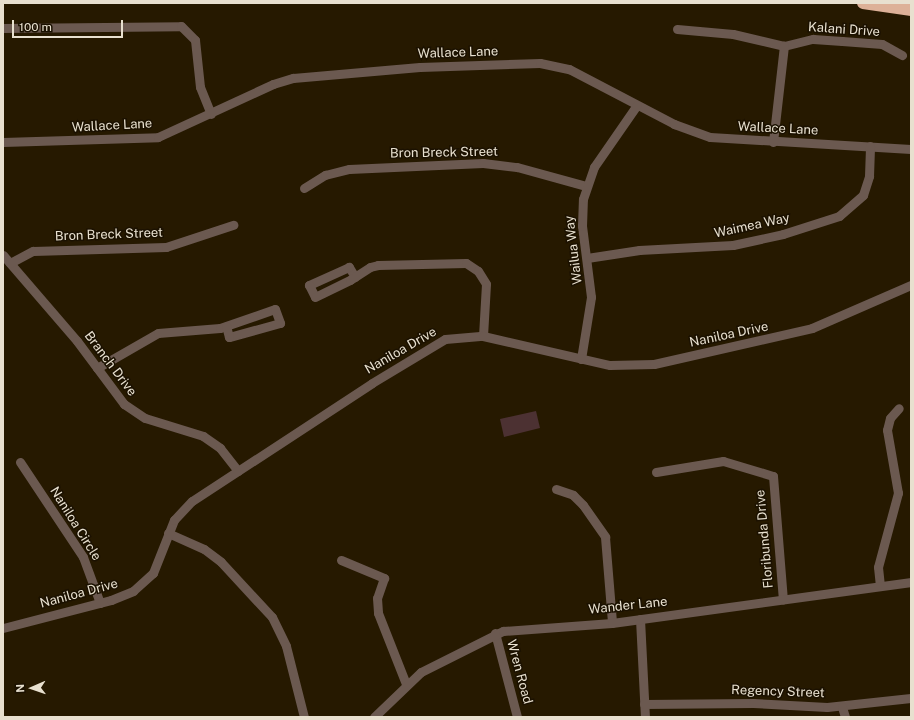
<!DOCTYPE html>
<html>
<head>
<meta charset="utf-8">
<style>
  body { margin:0 }
  #map { position:relative; width:914px; height:720px; overflow:hidden; background:#261900; font-family:"Public Sans",sans-serif }
  div>[style] { position:absolute }
  .green>* { inset:0; background:#4c3132 }
  .minor>* { height:9px; margin:-4.5px; padding:0 4.5px; transform-origin:4.5px; border-radius:4.5px; background:#6b5950 }
  .highway>* { height:12px; margin:-6px; padding:0 6px; transform-origin:6px; border-radius:6px; background:#ddb198 }
  span { translate:-50% -50%; white-space:nowrap; text-align:center; line-height:1.15; -webkit-text-stroke:3px #1b1100; paint-order:stroke }
  .street-label { font-size:13px; color:#e8e0cf }
  .frame { position:absolute; inset:0; border:4px solid #e8e0cf; pointer-events:none }
  .north { position:absolute; left:12px; top:668px; width:40px; height:40px; -webkit-text-stroke:3px #1b1100; paint-order:stroke; rotate:268deg; font-size:11px; font-weight:700; line-height:16px; text-align:center; color:#e8e0cf }
  .north::after { content:''; display:block; margin:auto; width:14px; height:18px; background:#e8e0cf; clip-path:polygon(50% 0,100% 100%,50% 72%,0 100%) }
  .scale { position:absolute; left:12px; top:20px; width:111px; height:18px; box-sizing:border-box; border:2px solid #e8e0cf; border-top:0; padding-left:5px; font-size:12px; line-height:14px; white-space:nowrap; color:#e8e0cf; -webkit-text-stroke:3px #1b1100; paint-order:stroke }
</style>
</head>
<body>
<div id="map">
  <div class="green">
    <div style="clip-path:polygon(536px 411px,540px 428px,504px 437px,500px 419px)"></div>
  </div>
  <div class="minor">
    <div style="left:3px;top:28px;width:178px;rotate:-0.6deg"></div>
    <div style="left:181px;top:26px;width:20px;rotate:45deg"></div>
    <div style="left:195px;top:40px;width:47px;rotate:83.9deg"></div>
    <div style="left:200px;top:87px;width:29px;rotate:68deg"></div>
    <div style="left:677px;top:29px;width:56px;rotate:5.1deg"></div>
    <div style="left:733px;top:34px;width:52px;rotate:13.2deg"></div>
    <div style="left:784px;top:46px;width:30px;rotate:-14deg"></div>
    <div style="left:813px;top:39px;width:29px;rotate:4deg"></div>
    <div style="left:842px;top:41px;width:40px;rotate:4.3deg"></div>
    <div style="left:882px;top:44px;width:23px;rotate:29deg"></div>
    <div style="left:3px;top:142px;width:155px;rotate:-1.8deg"></div>
    <div style="left:158px;top:137px;width:127px;rotate:-24.7deg"></div>
    <div style="left:273px;top:84px;width:21px;rotate:-17deg"></div>
    <div style="left:293px;top:78px;width:127px;rotate:-5deg"></div>
    <div style="left:420px;top:67px;width:120px;rotate:-1.9deg"></div>
    <div style="left:540px;top:63px;width:30px;rotate:12deg"></div>
    <div style="left:569px;top:69px;width:119px;rotate:27.6deg"></div>
    <div style="left:674px;top:124px;width:38px;rotate:20deg"></div>
    <div style="left:710px;top:137px;width:201px;rotate:3.4deg"></div>
    <div style="left:773px;top:142px;width:97px;rotate:-83.5deg"></div>
    <div style="left:304px;top:188px;width:25px;rotate:-32deg"></div>
    <div style="left:325px;top:175px;width:25px;rotate:-14deg"></div>
    <div style="left:349px;top:169px;width:134px;rotate:-2.6deg"></div>
    <div style="left:483px;top:163px;width:34px;rotate:7deg"></div>
    <div style="left:517px;top:167px;width:72px;rotate:15.4deg"></div>
    <div style="left:3px;top:255px;width:113px;rotate:49.3deg"></div>
    <div style="left:77px;top:341px;width:79px;rotate:53.3deg"></div>
    <div style="left:124px;top:404px;width:25px;rotate:34deg"></div>
    <div style="left:145px;top:418px;width:61px;rotate:17.2deg"></div>
    <div style="left:203px;top:436px;width:21px;rotate:35deg"></div>
    <div style="left:220px;top:448px;width:29px;rotate:52deg"></div>
    <div style="left:587px;top:258px;width:53px;rotate:-8.7deg"></div>
    <div style="left:639px;top:250px;width:94px;rotate:-3deg"></div>
    <div style="left:733px;top:245px;width:51px;rotate:-12.4deg"></div>
    <div style="left:783px;top:234px;width:59px;rotate:-17.8deg"></div>
    <div style="left:839px;top:216px;width:32px;rotate:-41deg"></div>
    <div style="left:863px;top:195px;width:20px;rotate:-72deg"></div>
    <div style="left:869px;top:176px;width:30px;rotate:-88deg"></div>
    <div style="left:10px;top:263px;width:26px;rotate:-28deg"></div>
    <div style="left:33px;top:251px;width:133px;rotate:-1.7deg"></div>
    <div style="left:166px;top:247px;width:71px;rotate:-18.2deg"></div>
    <div style="left:355px;top:277px;width:12px;rotate:-121deg"></div>
    <div style="left:349px;top:267px;width:44px;rotate:155.8deg"></div>
    <div style="left:309px;top:285px;width:13px;rotate:63deg"></div>
    <div style="left:315px;top:297px;width:39px;rotate:-26deg"></div>
    <div style="left:350px;top:280px;width:24px;rotate:-33deg"></div>
    <div style="left:370px;top:267px;width:8px;rotate:-14deg"></div>
    <div style="left:378px;top:265px;width:88px;rotate:-1.3deg"></div>
    <div style="left:466px;top:263px;width:14px;rotate:34deg"></div>
    <div style="left:478px;top:271px;width:15px;rotate:58deg"></div>
    <div style="left:486px;top:284px;width:52px;rotate:93.3deg"></div>
    <div style="left:581px;top:359px;width:63px;rotate:-80.8deg"></div>
    <div style="left:591px;top:297px;width:72px;rotate:-97.2deg"></div>
    <div style="left:582px;top:226px;width:27px;rotate:-88deg"></div>
    <div style="left:583px;top:199px;width:34px;rotate:-71deg"></div>
    <div style="left:594px;top:167px;width:75px;rotate:-55.3deg"></div>
    <div style="left:97px;top:368px;width:70px;rotate:-29.8deg"></div>
    <div style="left:158px;top:333px;width:62px;rotate:-4.6deg"></div>
    <div style="left:220px;top:328px;width:58px;rotate:-19.1deg"></div>
    <div style="left:275px;top:309px;width:15px;rotate:70deg"></div>
    <div style="left:280px;top:323px;width:53px;rotate:164.6deg"></div>
    <div style="left:229px;top:337px;width:11px;rotate:-105deg"></div>
    <div style="left:20px;top:462px;width:114px;rotate:56.4deg"></div>
    <div style="left:83px;top:557px;width:49px;rotate:69.7deg"></div>
    <div style="left:656px;top:472px;width:68px;rotate:-9.3deg"></div>
    <div style="left:723px;top:461px;width:52px;rotate:16.7deg"></div>
    <div style="left:773px;top:476px;width:124px;rotate:85.4deg"></div>
    <div style="left:556px;top:489px;width:18px;rotate:19deg"></div>
    <div style="left:573px;top:495px;width:14px;rotate:45deg"></div>
    <div style="left:583px;top:505px;width:39px;rotate:55deg"></div>
    <div style="left:605px;top:537px;width:86px;rotate:85.3deg"></div>
    <div style="left:168px;top:533px;width:39px;rotate:24deg"></div>
    <div style="left:204px;top:549px;width:21px;rotate:37deg"></div>
    <div style="left:221px;top:562px;width:75px;rotate:47.2deg"></div>
    <div style="left:272px;top:617px;width:32px;rotate:64deg"></div>
    <div style="left:286px;top:646px;width:73px;rotate:75.8deg"></div>
    <div style="left:341px;top:560px;width:47px;rotate:22.7deg"></div>
    <div style="left:384px;top:578px;width:21px;rotate:109deg"></div>
    <div style="left:377px;top:598px;width:15px;rotate:86deg"></div>
    <div style="left:378px;top:613px;width:76px;rotate:68.5deg"></div>
    <div style="left:880px;top:586px;width:19px;rotate:-96deg"></div>
    <div style="left:878px;top:567px;width:77px;rotate:-74.9deg"></div>
    <div style="left:898px;top:493px;width:64px;rotate:-99.9deg"></div>
    <div style="left:887px;top:430px;width:12px;rotate:-76deg"></div>
    <div style="left:890px;top:418px;width:13px;rotate:-48deg"></div>
    <div style="left:640px;top:619px;width:98px;rotate:87.1deg"></div>
    <div style="left:3px;top:628px;width:112px;rotate:-14.5deg"></div>
    <div style="left:111px;top:600px;width:24px;rotate:-22deg"></div>
    <div style="left:133px;top:591px;width:27px;rotate:-42deg"></div>
    <div style="left:153px;top:573px;width:57px;rotate:-68.4deg"></div>
    <div style="left:174px;top:520px;width:26px;rotate:-47deg"></div>
    <div style="left:192px;top:501px;width:215px;rotate:-33.2deg"></div>
    <div style="left:372px;top:383px;width:85px;rotate:-31.1deg"></div>
    <div style="left:445px;top:339px;width:38px;rotate:-5deg"></div>
    <div style="left:483px;top:336px;width:130px;rotate:12.9deg"></div>
    <div style="left:610px;top:365px;width:44px;rotate:-1.3deg"></div>
    <div style="left:654px;top:364px;width:162px;rotate:-12.8deg"></div>
    <div style="left:812px;top:328px;width:108px;rotate:-23.5deg"></div>
    <div style="left:495px;top:633px;width:87px;rotate:75.3deg"></div>
    <div style="left:644px;top:704px;width:109px;rotate:-0.5deg"></div>
    <div style="left:753px;top:703px;width:74px;rotate:3.1deg"></div>
    <div style="left:827px;top:707px;width:84px;rotate:-6.1deg"></div>
    <div style="left:842px;top:707px;width:10px;rotate:73deg"></div>
    <div style="left:374px;top:717px;width:65px;rotate:-43.8deg"></div>
    <div style="left:421px;top:672px;width:92px;rotate:-26.6deg"></div>
    <div style="left:503px;top:631px;width:109px;rotate:-4.2deg"></div>
    <div style="left:612px;top:623px;width:302px;rotate:-7.8deg"></div>
  </div>
  <div class="highway">
    <div style="left:863px;top:3px;width:49px;rotate:8.3deg"></div>
  </div>
  <div class="street-label">
    <span style="left:844px;top:30px;rotate:4deg">Kalani Drive</span>
    <span style="left:458px;top:53px;rotate:-2deg">Wallace Lane</span>
    <span style="left:112px;top:126px;rotate:-3deg">Wallace Lane</span>
    <span style="left:778px;top:129px;rotate:3deg">Wallace Lane</span>
    <span style="left:444px;top:153px;rotate:-1deg">Bron Breck Street</span>
    <span style="left:752px;top:226px;rotate:-12deg">Waimea Way</span>
    <span style="left:109px;top:235px;rotate:-2deg">Bron Breck Street</span>
    <span style="left:574px;top:250px;rotate:-97deg">Wailua Way</span>
    <span style="left:729px;top:335px;rotate:-12deg">Naniloa Drive</span>
    <span style="left:401px;top:351px;rotate:-30deg">Naniloa Drive</span>
    <span style="left:110px;top:364px;rotate:53deg">Branch Drive</span>
    <span style="left:75px;top:524px;rotate:58deg">Naniloa Circle</span>
    <span style="left:765px;top:539px;rotate:-95deg">Floribunda Drive</span>
    <span style="left:79px;top:594px;rotate:-15deg">Naniloa Drive</span>
    <span style="left:628px;top:606px;rotate:-6deg">Wander Lane</span>
    <span style="left:519px;top:672px;rotate:75deg">Wren Road</span>
    <span style="left:778px;top:692px;rotate:2deg">Regency Street</span>
  </div>
  <div class="frame"></div>
  <div class="north">N</div>
  <div class="scale">100 m</div>
</div>
</body>
</html>
